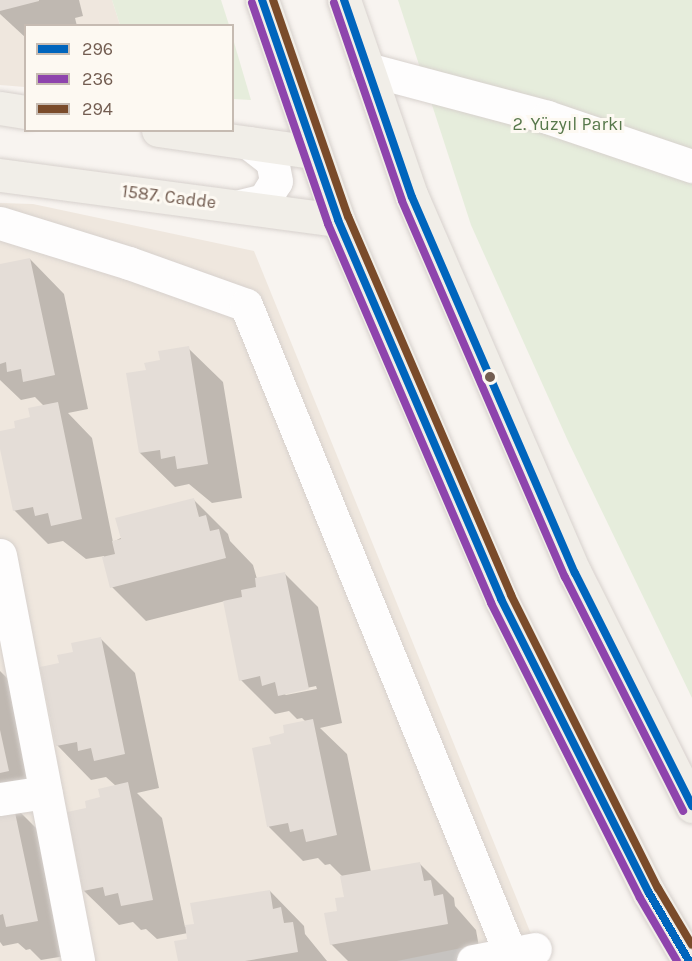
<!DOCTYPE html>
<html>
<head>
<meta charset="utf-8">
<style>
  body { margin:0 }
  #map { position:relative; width:692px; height:961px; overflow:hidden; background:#f8f4f0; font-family:Karla,sans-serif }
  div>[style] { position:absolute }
  .residential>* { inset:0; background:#efe7de }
  .green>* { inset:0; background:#e6eddc }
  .shadow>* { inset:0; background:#0003 }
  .building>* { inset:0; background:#e4ddd7 }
  .roads { filter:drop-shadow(0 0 2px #d7d1cd) drop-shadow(0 0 2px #d7d1cd) }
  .minor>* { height:33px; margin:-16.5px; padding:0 16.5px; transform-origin:16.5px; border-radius:16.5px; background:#fefdfd }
  .major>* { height:33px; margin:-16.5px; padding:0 16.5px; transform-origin:16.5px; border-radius:16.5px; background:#f1eee8 }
  .bus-1>* { height:8px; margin:-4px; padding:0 4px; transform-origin:4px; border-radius:4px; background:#0065bd }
  .bus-2>* { height:8px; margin:-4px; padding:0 4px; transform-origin:4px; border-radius:4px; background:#8e44ad }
  .bus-3>* { height:8px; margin:-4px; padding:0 4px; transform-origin:4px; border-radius:4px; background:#7a4b2a }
  .dots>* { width:16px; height:16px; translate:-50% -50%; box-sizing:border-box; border:3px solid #fdf9f2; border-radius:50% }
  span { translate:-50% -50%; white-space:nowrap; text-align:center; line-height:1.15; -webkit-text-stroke:6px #fdf9f2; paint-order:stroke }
  .park-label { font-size:18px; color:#57784b }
  .street-label { font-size:18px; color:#735d51 }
  .legend { position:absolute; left:24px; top:24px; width:210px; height:108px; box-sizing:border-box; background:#fdf9f2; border:2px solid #c6bbb2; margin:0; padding:8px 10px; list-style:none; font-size:18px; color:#735d51 }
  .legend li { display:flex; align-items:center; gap:12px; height:30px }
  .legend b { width:30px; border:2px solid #c6bbb2 }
</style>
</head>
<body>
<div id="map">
  <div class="residential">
    <div style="clip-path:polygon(0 0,112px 0,120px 25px,26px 26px,25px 87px,0 85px)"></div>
    <div style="clip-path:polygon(0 203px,33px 204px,254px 251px,531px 934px,397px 961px,0 961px)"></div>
  </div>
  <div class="green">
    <div style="clip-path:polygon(112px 0,221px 0,229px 25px,120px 25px)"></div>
    <div style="clip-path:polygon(398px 0,692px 0,692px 698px,568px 441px,471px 225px)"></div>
    <div style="clip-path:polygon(232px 39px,233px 39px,251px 100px,233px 99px)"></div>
  </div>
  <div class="shadow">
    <div style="clip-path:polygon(0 0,79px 0,83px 16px,75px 18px,77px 26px,26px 26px,26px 38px,0 14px)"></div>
    <div style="clip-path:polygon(evenodd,30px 259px,64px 294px,88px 409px,68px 413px,92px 438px,113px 542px,194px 500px,228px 534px,230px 541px,253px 565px,257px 579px,284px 573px,318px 607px,342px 723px,320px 728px,347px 754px,371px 872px,420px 864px,454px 898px,455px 906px,476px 930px,481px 958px,465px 961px,348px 961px,331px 944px,346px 898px,342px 876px,330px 864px,325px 865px,318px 858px,303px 861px,269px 827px,272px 745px,306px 722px,302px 718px,297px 719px,289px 711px,275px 714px,241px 680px,225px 601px,146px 621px,112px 587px,104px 556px,86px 559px,63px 541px,48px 544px,14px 510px,0 432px,17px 429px,44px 406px,35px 397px,21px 400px,0 380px,0 275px,30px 259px,316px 686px,317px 689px,286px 695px,283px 693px,316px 686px)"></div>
    <div style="clip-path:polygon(188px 348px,223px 382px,242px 498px,212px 503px,189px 484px,175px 487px,140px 453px,147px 372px)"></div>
    <div style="clip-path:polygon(101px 639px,135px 673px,159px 788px,137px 793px,162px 818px,185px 927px,195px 925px,270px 891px,304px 926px,305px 934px,327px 961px,179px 961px,189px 940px,188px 933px,157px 939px,146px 929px,141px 930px,133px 922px,119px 925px,84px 891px,87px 809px,116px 786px,106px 777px,91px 780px,57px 745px,61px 664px)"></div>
    <div style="clip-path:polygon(0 671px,19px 690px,43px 805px,18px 810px,47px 839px,71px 955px,41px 960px,30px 949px,26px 950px,18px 943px,3px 946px,0 942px)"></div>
  </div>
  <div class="building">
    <div style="clip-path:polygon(0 0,39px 0,39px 1px,0 11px)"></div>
    <div style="clip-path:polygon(30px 258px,55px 375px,23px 382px,21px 369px,7px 372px,6px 362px,0 364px,0 264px)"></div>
    <div style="clip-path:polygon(189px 346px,208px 464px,177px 469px,175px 456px,161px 459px,160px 450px,139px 453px,126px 373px,146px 370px,144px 363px,160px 360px,158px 351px)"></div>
    <div style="clip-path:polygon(58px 402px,82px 519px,51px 526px,48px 513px,35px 516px,33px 507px,13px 511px,0 449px,0 431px,15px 428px,14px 421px,30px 417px,28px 408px)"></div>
    <div style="clip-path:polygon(194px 498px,199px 517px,206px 515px,210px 531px,219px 529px,226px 558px,110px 588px,102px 557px,115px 554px,112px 541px,121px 539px,115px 518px)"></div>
    <div style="clip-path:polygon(285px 572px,309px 689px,278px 696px,275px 682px,262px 686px,260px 676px,239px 681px,223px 601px,242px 597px,241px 590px,256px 587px,255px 578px)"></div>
    <div style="clip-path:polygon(101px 637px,125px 754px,94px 761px,91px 748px,78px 751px,77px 742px,56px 746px,40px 667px,59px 663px,57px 655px,73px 652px,71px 643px)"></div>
    <div style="clip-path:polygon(313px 719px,337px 835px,306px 842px,303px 829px,290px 832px,288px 823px,267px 827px,252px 748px,271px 744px,269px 737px,284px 733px,283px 725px)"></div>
    <div style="clip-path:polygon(0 730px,9px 771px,0 773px)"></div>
    <div style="clip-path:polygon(128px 782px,153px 900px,121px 906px,118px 893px,105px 896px,103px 887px,83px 891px,67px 812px,86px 808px,85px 801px,100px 797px,98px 789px)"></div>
    <div style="clip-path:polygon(13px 803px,38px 921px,6px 927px,3px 914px,0 915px,0 806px)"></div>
    <div style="clip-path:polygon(420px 862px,424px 881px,431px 880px,434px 896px,443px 894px,448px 924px,330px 945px,324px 913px,337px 911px,335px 898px,344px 897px,340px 876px)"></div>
    <div style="clip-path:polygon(270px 890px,273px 909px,281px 907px,284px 923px,293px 922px,298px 952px,245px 961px,178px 961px,174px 941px,187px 939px,185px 925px,194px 924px,190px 903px)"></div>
  </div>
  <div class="roads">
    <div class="minor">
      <div style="left:367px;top:69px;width:186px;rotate:14.9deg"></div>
      <div style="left:547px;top:117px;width:153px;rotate:18.7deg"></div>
      <div style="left:240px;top:206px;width:25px;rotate:-14deg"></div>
      <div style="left:264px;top:200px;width:22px;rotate:-58deg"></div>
      <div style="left:276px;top:181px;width:20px;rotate:-101deg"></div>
      <div style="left:272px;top:161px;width:29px;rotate:-142deg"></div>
      <div style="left:0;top:223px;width:135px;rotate:17.2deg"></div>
      <div style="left:129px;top:263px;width:124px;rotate:19.7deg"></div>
      <div style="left:246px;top:305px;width:700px;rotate:67.83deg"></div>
      <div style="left:0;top:555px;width:413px;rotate:79.1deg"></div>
      <div style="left:0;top:799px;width:46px;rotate:-8.8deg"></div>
      <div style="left:473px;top:961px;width:63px;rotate:-11deg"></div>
    </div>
    <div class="major">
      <div style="left:262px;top:0;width:233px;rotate:70.9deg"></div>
      <div style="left:338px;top:220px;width:413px;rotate:66.7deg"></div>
      <div style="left:501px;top:599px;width:329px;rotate:63.3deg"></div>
      <div style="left:649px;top:893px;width:79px;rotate:59.5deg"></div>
      <div style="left:344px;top:0;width:208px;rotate:71deg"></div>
      <div style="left:412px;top:197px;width:410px;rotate:66.6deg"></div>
      <div style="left:575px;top:573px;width:261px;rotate:63.3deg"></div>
      <div style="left:0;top:108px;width:26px;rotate:9deg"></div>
      <div style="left:158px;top:130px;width:157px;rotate:8.1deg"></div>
      <div style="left:0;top:175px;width:341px;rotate:7.6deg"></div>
    </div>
  </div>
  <div class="bus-1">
    <div style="left:262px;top:0;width:233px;rotate:70.9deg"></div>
    <div style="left:338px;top:220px;width:413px;rotate:66.7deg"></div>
    <div style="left:501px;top:599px;width:329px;rotate:63.3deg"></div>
    <div style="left:649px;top:893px;width:79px;rotate:59.5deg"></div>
    <div style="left:344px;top:0;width:208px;rotate:71deg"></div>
    <div style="left:412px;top:197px;width:410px;rotate:66.6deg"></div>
    <div style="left:575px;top:573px;width:261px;rotate:63.3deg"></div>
  </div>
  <div class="bus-2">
    <div style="left:252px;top:3px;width:234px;rotate:71deg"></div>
    <div style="left:328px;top:224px;width:413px;rotate:66.7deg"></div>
    <div style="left:491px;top:603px;width:330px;rotate:63.2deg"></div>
    <div style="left:640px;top:898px;width:73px;rotate:59.6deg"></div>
    <div style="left:334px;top:3px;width:209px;rotate:71deg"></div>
    <div style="left:402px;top:201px;width:410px;rotate:66.6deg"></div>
    <div style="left:565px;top:577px;width:262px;rotate:63.2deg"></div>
  </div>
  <div class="bus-3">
    <div style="left:273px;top:0;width:229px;rotate:70.9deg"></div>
    <div style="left:348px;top:216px;width:413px;rotate:66.7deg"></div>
    <div style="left:511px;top:595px;width:328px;rotate:63.4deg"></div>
    <div style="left:658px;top:888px;width:66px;rotate:59.2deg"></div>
  </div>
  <div class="dots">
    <div style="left:490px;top:377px;background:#735d51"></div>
  </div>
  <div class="park-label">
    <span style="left:568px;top:124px">2. Yüzyıl Parkı</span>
  </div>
  <div class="street-label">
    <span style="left:169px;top:197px;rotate:7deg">1587. Cadde</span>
  </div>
  <ul class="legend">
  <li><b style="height:8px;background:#0065bd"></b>296</li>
  <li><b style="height:8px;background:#8e44ad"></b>236</li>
  <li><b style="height:8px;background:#7a4b2a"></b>294</li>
  </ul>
</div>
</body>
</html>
